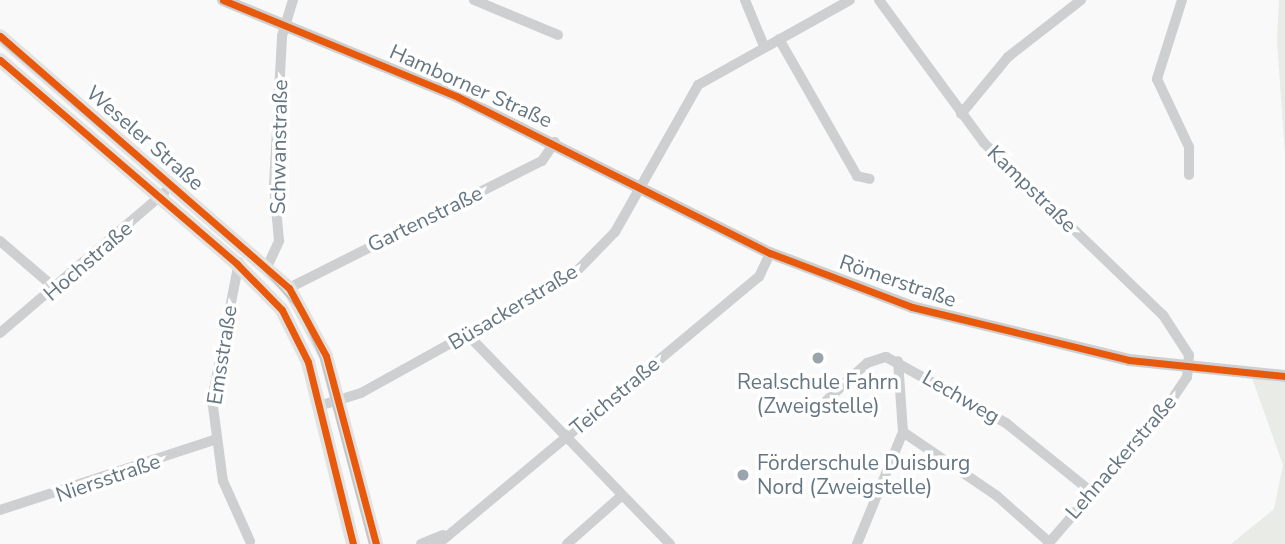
<!DOCTYPE html>
<html>
<head>
<meta charset="utf-8">
<style>
  body { margin:0 }
  #map { position:relative; width:1285px; height:544px; overflow:hidden; background:#f9f9f9; font-family:"Nunito Sans",sans-serif }
  div>[style] { position:absolute }
  .green>* { inset:0; background:#e8ebe6 }
  .minor>* { height:10px; margin:-5px; padding:0 5px; transform-origin:5px; border-radius:5px; background:#cecfd0 }
  .tertiary>* { height:12px; margin:-6px; padding:0 6px; transform-origin:6px; border-radius:6px; background:#cecfd0 }
  .secondary>* { height:14px; margin:-7px; padding:0 7px; transform-origin:7px; border-radius:7px; background:#e1e2e2 }
  .tram>* { height:2px; margin:-1px; padding:0 1px; transform-origin:1px; border-radius:1px; background:#c3c5c6 }
  .cycleway>* { height:7px; margin:-3.5px; padding:0 3.5px; transform-origin:3.5px; border-radius:3.5px; background:#e8590c }
  .dots>* { width:19px; height:19px; translate:-50% -50%; box-sizing:border-box; border:4px solid #fff; border-radius:50% }
  span { translate:-50% -50%; white-space:nowrap; text-align:center; line-height:1.15; -webkit-text-stroke:7px #fff; paint-order:stroke }
  .street-label { font-size:21px; color:#657683 }
  .poi-label { font-size:21px; color:#657683 }
  .left { translate:0 -50%; text-align:left }
</style>
</head>
<body>
<div id="map">
  <div class="green">
    <div style="clip-path:polygon(1279px 0,1285px 0,1285px 154px,1277px 41px)"></div>
    <div style="clip-path:polygon(1252px 378px,1285px 380px,1285px 544px,1231px 544px,1274px 509px,1283px 465px)"></div>
  </div>
  <div class="minor">
    <div style="left:474px;top:0;width:91px;rotate:22.6deg"></div>
    <div style="left:745px;top:0;width:50px;rotate:67.6deg"></div>
    <div style="left:879px;top:0;width:177px;rotate:53.7deg"></div>
    <div style="left:984px;top:143px;width:248px;rotate:43.9deg"></div>
    <div style="left:1163px;top:315px;width:48px;rotate:57deg"></div>
    <div style="left:1189px;top:355px;width:22px;rotate:95deg"></div>
    <div style="left:1187px;top:377px;width:34px;rotate:124deg"></div>
    <div style="left:1168px;top:405px;width:184px;rotate:130.8deg"></div>
    <div style="left:1182px;top:0;width:83px;rotate:107.6deg"></div>
    <div style="left:1157px;top:79px;width:75px;rotate:64.8deg"></div>
    <div style="left:1189px;top:147px;width:28px;rotate:90deg"></div>
    <div style="left:779px;top:39px;width:158px;rotate:60.3deg"></div>
    <div style="left:857px;top:176px;width:13px;rotate:13deg"></div>
    <div style="left:961px;top:114px;width:74px;rotate:-50.5deg"></div>
    <div style="left:1008px;top:57px;width:93px;rotate:-38deg"></div>
    <div style="left:0;top:241px;width:74px;rotate:40.6deg"></div>
    <div style="left:239px;top:262px;width:140px;rotate:101.1deg"></div>
    <div style="left:212px;top:399px;width:83px;rotate:82.4deg"></div>
    <div style="left:223px;top:481px;width:66px;rotate:65.8deg"></div>
    <div style="left:267px;top:267px;width:29px;rotate:-65deg"></div>
    <div style="left:279px;top:241px;width:56px;rotate:-95.1deg"></div>
    <div style="left:274px;top:185px;width:149px;rotate:-86.9deg"></div>
    <div style="left:282px;top:36px;width:38px;rotate:-73deg"></div>
    <div style="left:289px;top:288px;width:283px;rotate:-26.7deg"></div>
    <div style="left:542px;top:161px;width:23px;rotate:-56deg"></div>
    <div style="left:0;top:333px;width:216px;rotate:-40.5deg"></div>
    <div style="left:468px;top:335px;width:291px;rotate:46deg"></div>
    <div style="left:827px;top:400px;width:54px;rotate:-42.8deg"></div>
    <div style="left:867px;top:363px;width:20px;rotate:-18deg"></div>
    <div style="left:886px;top:357px;width:137px;rotate:28.8deg"></div>
    <div style="left:1006px;top:423px;width:107px;rotate:38.9deg"></div>
    <div style="left:319px;top:406px;width:44px;rotate:-17.2deg"></div>
    <div style="left:361px;top:393px;width:241px;rotate:-29deg"></div>
    <div style="left:572px;top:276px;width:62px;rotate:-45.7deg"></div>
    <div style="left:615px;top:232px;width:169px;rotate:-60.5deg"></div>
    <div style="left:698px;top:85px;width:174px;rotate:-29.2deg"></div>
    <div style="left:903px;top:432px;width:114px;rotate:34.2deg"></div>
    <div style="left:997px;top:496px;width:69px;rotate:41.5deg"></div>
    <div style="left:0;top:510px;width:225px;rotate:-18.1deg"></div>
    <div style="left:421px;top:544px;width:24px;rotate:-22deg"></div>
    <div style="left:438px;top:544px;width:418px;rotate:-39.8deg"></div>
    <div style="left:759px;top:277px;width:26px;rotate:-65deg"></div>
    <div style="left:567px;top:544px;width:69px;rotate:-41.5deg"></div>
    <div style="left:857px;top:544px;width:121px;rotate:-67.7deg"></div>
    <div style="left:903px;top:432px;width:71px;rotate:-94deg"></div>
  </div>
  <div class="tertiary">
    <div style="left:223px;top:0;width:254px;rotate:22.4deg"></div>
    <div style="left:458px;top:97px;width:349px;rotate:26.6deg"></div>
    <div style="left:770px;top:253px;width:152px;rotate:20.8deg"></div>
    <div style="left:912px;top:307px;width:223px;rotate:13.7deg"></div>
    <div style="left:1129px;top:360px;width:157px;rotate:5.9deg"></div>
  </div>
  <div class="secondary">
    <div style="left:0;top:36px;width:383px;rotate:41.1deg"></div>
    <div style="left:289px;top:288px;width:77px;rotate:61.4deg"></div>
    <div style="left:326px;top:356px;width:195px;rotate:75.1deg"></div>
    <div style="left:0;top:60px;width:313px;rotate:40.7deg"></div>
    <div style="left:237px;top:264px;width:64px;rotate:45.6deg"></div>
    <div style="left:282px;top:310px;width:58px;rotate:63.4deg"></div>
    <div style="left:308px;top:362px;width:187px;rotate:76.1deg"></div>
  </div>
  <div class="tram">
    <div style="left:0;top:41px;width:349px;rotate:40.9deg"></div>
    <div style="left:264px;top:270px;width:56px;rotate:48.6deg"></div>
    <div style="left:301px;top:312px;width:51px;rotate:66.9deg"></div>
    <div style="left:321px;top:359px;width:191px;rotate:75.2deg"></div>
  </div>
  <div class="cycleway">
    <div style="left:223px;top:0;width:254px;rotate:22.4deg"></div>
    <div style="left:458px;top:97px;width:349px;rotate:26.6deg"></div>
    <div style="left:770px;top:253px;width:152px;rotate:20.8deg"></div>
    <div style="left:912px;top:307px;width:223px;rotate:13.7deg"></div>
    <div style="left:1129px;top:360px;width:157px;rotate:5.9deg"></div>
    <div style="left:0;top:36px;width:383px;rotate:41.1deg"></div>
    <div style="left:289px;top:288px;width:77px;rotate:61.4deg"></div>
    <div style="left:326px;top:356px;width:195px;rotate:75.1deg"></div>
    <div style="left:0;top:60px;width:313px;rotate:40.7deg"></div>
    <div style="left:237px;top:264px;width:64px;rotate:45.6deg"></div>
    <div style="left:282px;top:310px;width:58px;rotate:63.4deg"></div>
    <div style="left:308px;top:362px;width:187px;rotate:76.1deg"></div>
  </div>
  <div class="dots">
    <div style="left:818px;top:358px;background:#99a4ac"></div>
    <div style="left:743px;top:475px;background:#99a4ac"></div>
  </div>
  <div class="street-label">
    <span style="left:471px;top:86px;rotate:24deg">Hamborner Straße</span>
    <span style="left:145px;top:138px;rotate:41deg">Weseler Straße</span>
    <span style="left:279px;top:147px;rotate:-89deg">Schwanstraße</span>
    <span style="left:1032px;top:189px;rotate:44deg">Kampstraße</span>
    <span style="left:425px;top:219px;rotate:-26deg">Gartenstraße</span>
    <span style="left:88px;top:261px;rotate:-41deg">Hochstraße</span>
    <span style="left:898px;top:281px;rotate:19deg">Römerstraße</span>
    <span style="left:513px;top:307px;rotate:-31deg">Büsackerstraße</span>
    <span style="left:222px;top:355px;rotate:-81deg">Emsstraße</span>
    <span style="left:615px;top:396px;rotate:-40deg">Teichstraße</span>
    <span style="left:961px;top:397px;rotate:30deg">Lechweg</span>
    <span style="left:1121px;top:457px;rotate:-49deg">Lehnackerstraße</span>
    <span style="left:108px;top:478px;rotate:-19deg">Niersstraße</span>
  </div>
  <div class="poi-label">
    <span style="left:818px;top:394px">Realschule Fahrn<br>(Zweigstelle)</span>
    <span class="left" style="left:757px;top:475px">Förderschule Duisburg<br>Nord (Zweigstelle)</span>
  </div>
</div>
</body>
</html>
